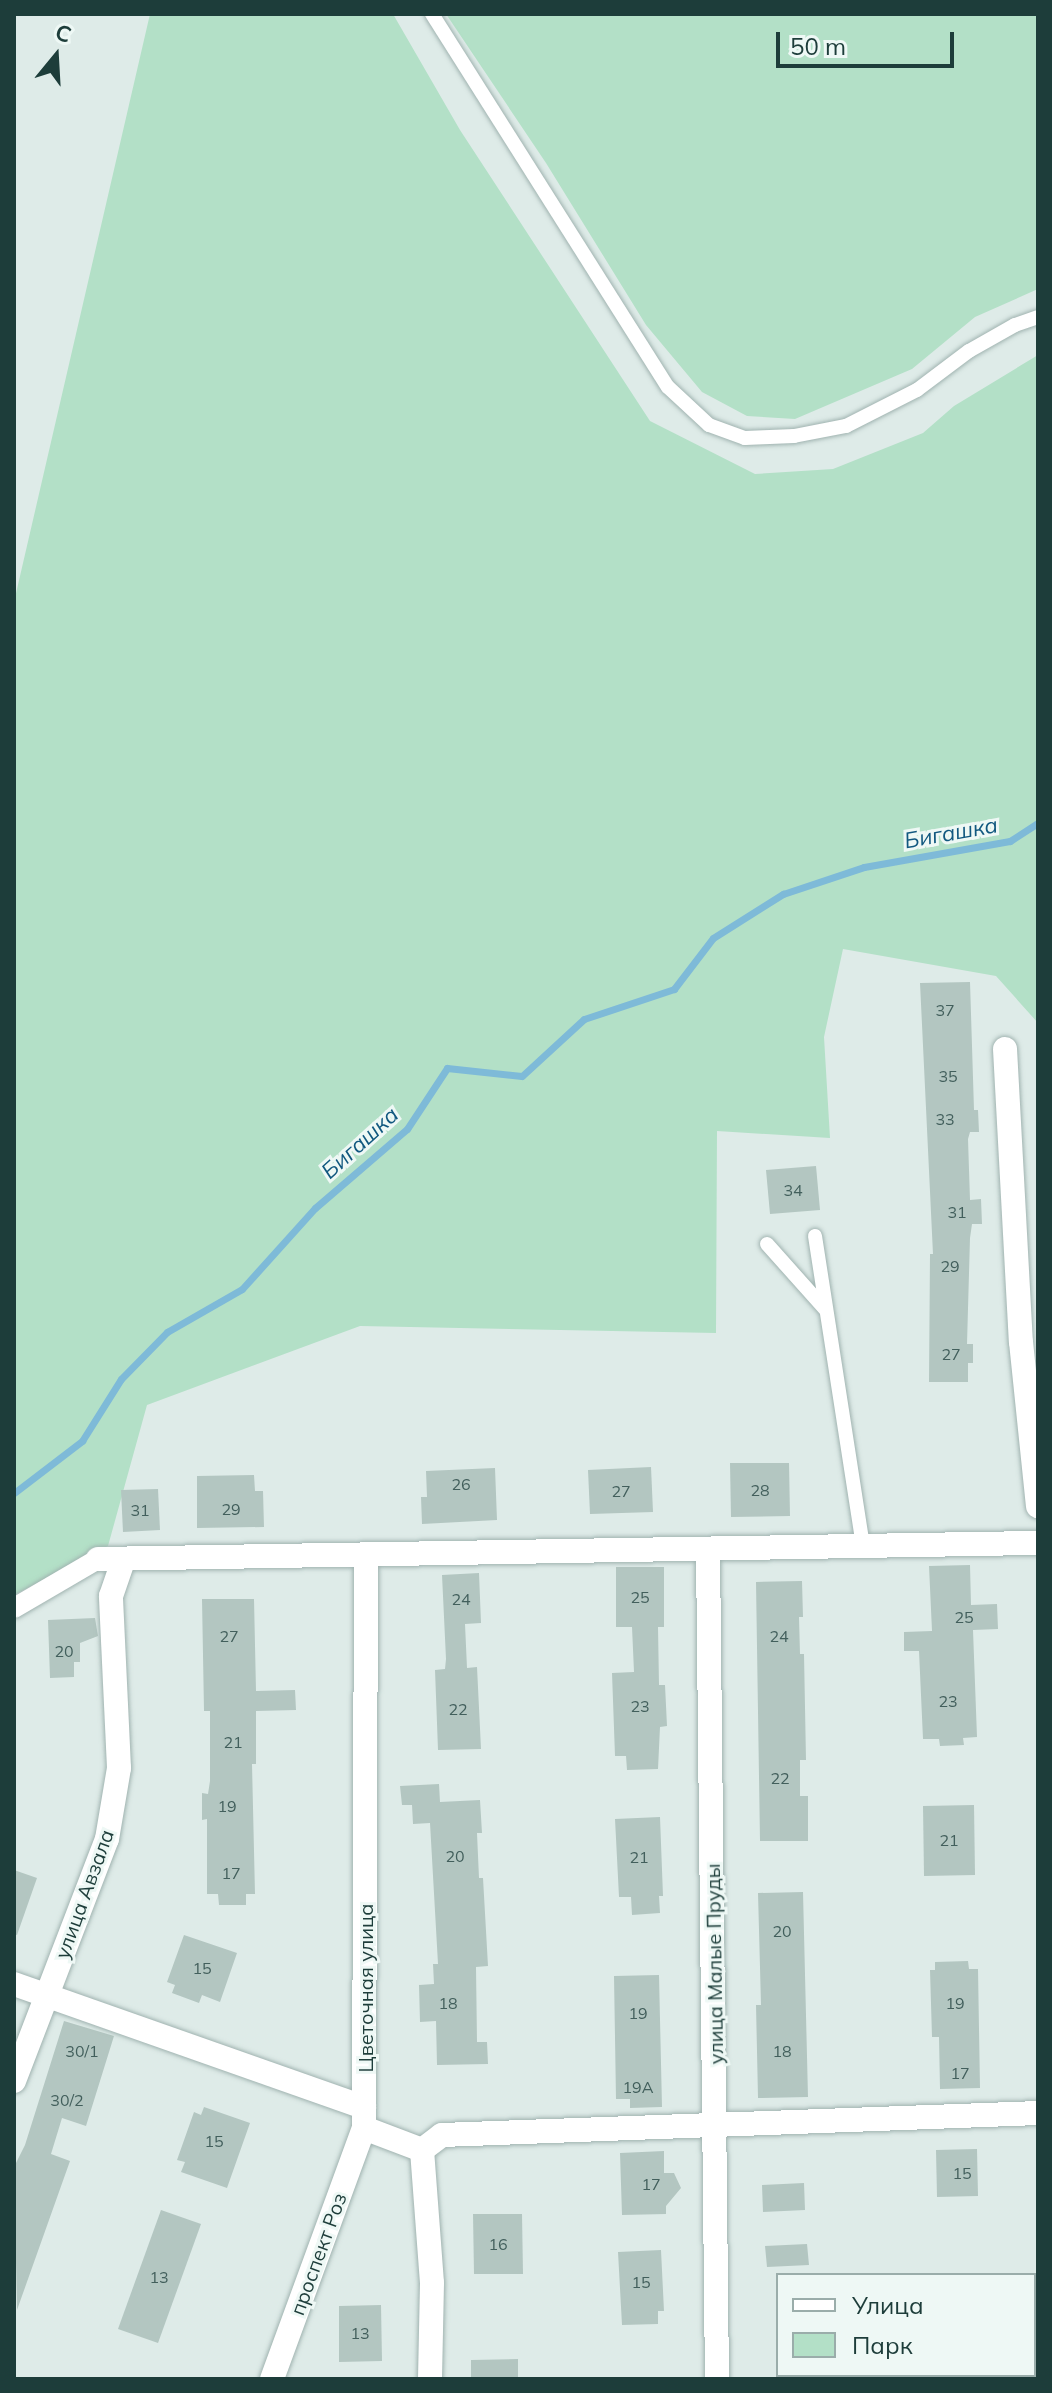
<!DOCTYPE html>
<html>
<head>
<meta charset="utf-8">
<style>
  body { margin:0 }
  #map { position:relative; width:1052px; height:2393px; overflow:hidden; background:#deebe8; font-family:Mulish,sans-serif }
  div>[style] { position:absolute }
  .green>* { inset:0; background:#b3e0c7 }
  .stream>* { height:7px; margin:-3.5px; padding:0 3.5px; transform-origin:3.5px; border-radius:3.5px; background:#7ebad8 }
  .building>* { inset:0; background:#b3c6c1 }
  .roads { filter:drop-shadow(0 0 2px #a0b3b0) drop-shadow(0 0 2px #a0b3b0) }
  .service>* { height:14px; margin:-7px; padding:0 7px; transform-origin:7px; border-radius:7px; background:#fff }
  .pedestrian>* { height:20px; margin:-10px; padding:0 10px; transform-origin:10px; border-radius:10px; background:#fff }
  .minor>* { height:24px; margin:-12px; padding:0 12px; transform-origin:12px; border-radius:12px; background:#fff }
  span { translate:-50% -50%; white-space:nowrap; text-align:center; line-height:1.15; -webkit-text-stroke:6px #eef8f5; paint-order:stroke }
  .number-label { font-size:16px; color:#425f5c }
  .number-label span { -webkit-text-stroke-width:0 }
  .street-label { font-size:20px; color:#1d3d3a }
  .water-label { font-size:22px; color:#11587f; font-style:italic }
  .frame { position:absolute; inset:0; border:16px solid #1d3d3a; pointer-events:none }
  .legend { position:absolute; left:776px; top:2273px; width:260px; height:104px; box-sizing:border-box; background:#eef8f5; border:2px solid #9aadaa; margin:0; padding:10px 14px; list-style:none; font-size:24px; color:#1d3d3a }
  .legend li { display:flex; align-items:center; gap:16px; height:40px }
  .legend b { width:40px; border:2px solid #9aadaa }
  .north { position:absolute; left:16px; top:16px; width:80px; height:80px; -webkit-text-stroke:6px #eef8f5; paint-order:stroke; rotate:18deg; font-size:22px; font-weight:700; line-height:32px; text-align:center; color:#1d3d3a }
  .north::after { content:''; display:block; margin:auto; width:28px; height:36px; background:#1d3d3a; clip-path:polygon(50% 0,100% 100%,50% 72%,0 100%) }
  .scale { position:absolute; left:776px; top:32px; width:178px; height:36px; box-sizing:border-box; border:4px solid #1d3d3a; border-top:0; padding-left:10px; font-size:24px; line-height:28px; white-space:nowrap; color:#1d3d3a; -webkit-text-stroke:6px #eef8f5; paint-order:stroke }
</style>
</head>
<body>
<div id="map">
  <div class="green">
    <div style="clip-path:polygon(150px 14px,393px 14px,460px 130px,650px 421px,755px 474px,833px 469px,923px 433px,954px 406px,1038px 355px,1038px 1023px,996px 976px,843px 949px,824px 1037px,830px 1138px,717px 1131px,716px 1333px,360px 1326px,147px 1405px,108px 1546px,14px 1595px,14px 602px)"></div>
    <div style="clip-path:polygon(446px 14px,1038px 14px,1038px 289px,975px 317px,912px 369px,795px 419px,747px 416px,702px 392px,646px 325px,546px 163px)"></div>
  </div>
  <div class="stream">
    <div style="left:14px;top:1493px;width:86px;rotate:-37.4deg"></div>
    <div style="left:82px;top:1441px;width:73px;rotate:-57.8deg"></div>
    <div style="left:121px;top:1379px;width:66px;rotate:-45.6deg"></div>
    <div style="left:167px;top:1332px;width:86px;rotate:-29.8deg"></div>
    <div style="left:242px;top:1289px;width:109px;rotate:-48deg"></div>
    <div style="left:315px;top:1208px;width:121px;rotate:-40.7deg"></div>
    <div style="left:407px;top:1129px;width:73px;rotate:-56.7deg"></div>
    <div style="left:447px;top:1068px;width:75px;rotate:6.1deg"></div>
    <div style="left:522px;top:1076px;width:84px;rotate:-42.6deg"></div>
    <div style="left:584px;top:1019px;width:95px;rotate:-18.4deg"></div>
    <div style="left:674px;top:989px;width:64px;rotate:-52.6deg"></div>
    <div style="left:713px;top:938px;width:83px;rotate:-32.2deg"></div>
    <div style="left:783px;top:894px;width:85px;rotate:-18.4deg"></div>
    <div style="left:864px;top:867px;width:148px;rotate:-10.1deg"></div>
    <div style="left:1010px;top:841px;width:33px;rotate:-33deg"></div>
  </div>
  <div class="building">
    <div style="clip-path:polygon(970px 982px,974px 1110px,978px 1110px,979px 1132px,970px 1132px,968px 1139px,970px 1200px,981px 1199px,982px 1224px,972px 1224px,970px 1238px,967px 1344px,973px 1344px,973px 1363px,968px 1363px,968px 1382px,929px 1382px,930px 1254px,933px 1254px,920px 983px)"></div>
    <div style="clip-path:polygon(816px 1166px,820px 1210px,770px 1214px,766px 1170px)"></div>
    <div style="clip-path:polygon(730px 1463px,789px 1463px,790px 1516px,731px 1517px)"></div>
    <div style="clip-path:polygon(651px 1467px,653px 1512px,590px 1514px,588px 1470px)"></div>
    <div style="clip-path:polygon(495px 1468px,497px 1520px,422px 1524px,421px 1497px,427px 1497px,426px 1471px)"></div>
    <div style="clip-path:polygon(254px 1475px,255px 1491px,263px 1491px,264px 1527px,197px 1528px,197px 1476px)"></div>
    <div style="clip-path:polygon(158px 1489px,160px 1530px,123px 1532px,121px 1490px)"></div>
    <div style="clip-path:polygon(970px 1565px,971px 1605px,997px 1604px,998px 1629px,973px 1630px,977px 1737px,963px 1738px,964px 1745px,940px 1746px,939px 1739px,923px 1739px,919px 1651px,904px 1651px,904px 1632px,932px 1631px,929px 1566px)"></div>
    <div style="clip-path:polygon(616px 1567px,664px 1567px,664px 1627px,658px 1627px,659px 1685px,665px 1685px,667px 1726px,660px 1727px,658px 1769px,627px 1770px,626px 1756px,615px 1756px,612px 1673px,634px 1672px,632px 1627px,616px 1627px)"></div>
    <div style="clip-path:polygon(479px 1573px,481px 1623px,465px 1624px,467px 1668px,477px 1667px,481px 1749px,438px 1750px,435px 1670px,445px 1669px,446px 1659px,442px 1575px)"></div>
    <div style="clip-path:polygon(802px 1581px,803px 1617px,799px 1617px,800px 1654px,804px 1654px,806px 1760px,800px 1760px,800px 1796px,808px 1796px,808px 1841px,760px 1841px,756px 1582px)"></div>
    <div style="clip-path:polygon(202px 1599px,254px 1599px,256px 1691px,295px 1690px,296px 1710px,256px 1711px,256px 1764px,252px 1764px,255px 1894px,246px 1894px,246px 1905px,219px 1905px,218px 1894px,207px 1894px,207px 1819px,202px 1820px,202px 1793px,208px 1794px,210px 1781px,210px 1711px,204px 1711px)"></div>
    <div style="clip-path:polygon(95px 1618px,98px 1636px,80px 1643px,80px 1662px,74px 1662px,74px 1677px,50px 1678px,48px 1620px)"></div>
    <div style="clip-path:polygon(439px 1784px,440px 1802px,480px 1800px,482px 1833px,477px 1833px,479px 1878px,483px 1878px,488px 1966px,476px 1967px,477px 2042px,487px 2042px,488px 2064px,437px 2065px,436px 2021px,420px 2022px,419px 1985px,434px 1984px,433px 1964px,438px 1964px,430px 1823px,413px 1824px,412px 1805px,402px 1805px,400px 1786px)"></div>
    <div style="clip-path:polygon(974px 1805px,975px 1875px,924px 1876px,923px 1806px)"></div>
    <div style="clip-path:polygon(660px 1817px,663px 1896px,659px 1896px,660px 1913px,632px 1915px,631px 1897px,619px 1897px,615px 1819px)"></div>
    <div style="clip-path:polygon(14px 1870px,37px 1878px,17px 1935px,14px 1934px)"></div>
    <div style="clip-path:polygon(803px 1892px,808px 2097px,758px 2098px,756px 2005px,761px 2005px,758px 1893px)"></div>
    <div style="clip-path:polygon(184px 1935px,237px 1953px,220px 2002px,202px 1995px,199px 2003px,172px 1993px,175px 1985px,167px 1982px)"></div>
    <div style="clip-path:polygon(968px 1961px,969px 1969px,978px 1969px,980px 2088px,940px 2089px,939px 2037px,932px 2037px,930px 1970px,935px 1970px,935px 1962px)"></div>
    <div style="clip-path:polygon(659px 1975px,662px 2107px,630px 2108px,630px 2099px,616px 2099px,614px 1976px)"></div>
    <div style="clip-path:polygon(64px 2021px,114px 2036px,86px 2126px,62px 2118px,51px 2154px,70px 2161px,17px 2310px,14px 2167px,25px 2145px)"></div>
    <div style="clip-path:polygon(204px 2107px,250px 2123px,227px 2188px,181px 2172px,185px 2162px,177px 2160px,194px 2112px,201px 2115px)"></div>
    <div style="clip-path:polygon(977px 2149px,978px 2196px,937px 2197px,936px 2150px)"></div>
    <div style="clip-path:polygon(664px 2151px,664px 2173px,674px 2173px,681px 2188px,666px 2206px,666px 2214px,622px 2215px,620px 2153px)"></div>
    <div style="clip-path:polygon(804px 2183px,805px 2210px,763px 2212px,762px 2185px)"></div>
    <div style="clip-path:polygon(161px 2210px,201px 2224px,158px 2343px,118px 2329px)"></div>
    <div style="clip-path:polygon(473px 2214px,522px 2214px,523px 2274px,474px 2274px)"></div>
    <div style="clip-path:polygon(807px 2244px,809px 2265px,767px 2267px,765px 2246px)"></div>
    <div style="clip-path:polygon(661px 2250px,664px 2311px,658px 2311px,658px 2324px,622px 2325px,618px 2252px)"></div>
    <div style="clip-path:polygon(381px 2305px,382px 2361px,339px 2362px,339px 2306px)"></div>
    <div style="clip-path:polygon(518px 2359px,518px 2379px,471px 2379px,471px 2360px)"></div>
  </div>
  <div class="roads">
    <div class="service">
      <div style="left:432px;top:14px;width:441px;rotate:57.7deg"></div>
      <div style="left:668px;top:387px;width:56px;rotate:42.8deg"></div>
      <div style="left:709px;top:425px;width:38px;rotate:20deg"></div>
      <div style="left:745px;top:438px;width:49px;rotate:-2.3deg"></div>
      <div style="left:794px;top:436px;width:53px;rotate:-10.9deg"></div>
      <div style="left:846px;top:426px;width:80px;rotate:-26.9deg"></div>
      <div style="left:917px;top:390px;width:65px;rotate:-36.9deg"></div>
      <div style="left:969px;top:351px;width:53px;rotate:-29.5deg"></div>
      <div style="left:1015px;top:325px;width:24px;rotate:-19deg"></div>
      <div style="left:815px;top:1236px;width:314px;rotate:81.2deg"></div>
      <div style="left:767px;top:1244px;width:87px;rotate:48.3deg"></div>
    </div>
    <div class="pedestrian">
      <div style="left:14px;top:1608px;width:97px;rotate:-30.3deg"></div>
    </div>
    <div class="minor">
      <div style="left:1005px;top:1049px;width:293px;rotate:86.9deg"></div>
      <div style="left:1021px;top:1342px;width:165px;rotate:84.1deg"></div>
      <div style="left:708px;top:1550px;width:829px;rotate:89.38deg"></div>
      <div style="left:98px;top:1559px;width:940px;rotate:-0.98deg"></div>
      <div style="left:14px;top:1984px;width:371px;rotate:19.4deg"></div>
      <div style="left:14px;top:2081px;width:259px;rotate:-69deg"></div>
      <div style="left:107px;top:1839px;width:72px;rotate:-80.4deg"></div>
      <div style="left:119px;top:1768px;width:172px;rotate:-92.7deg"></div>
      <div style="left:111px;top:1596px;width:39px;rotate:-71deg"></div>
      <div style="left:364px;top:2128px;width:62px;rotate:20.8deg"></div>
      <div style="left:422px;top:2150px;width:25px;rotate:-37deg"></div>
      <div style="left:442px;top:2135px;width:596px;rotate:-2.11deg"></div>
      <div style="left:422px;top:2150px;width:133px;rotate:85.7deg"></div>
      <div style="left:432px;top:2283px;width:96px;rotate:91.2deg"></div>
      <div style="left:272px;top:2379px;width:267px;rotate:-69.9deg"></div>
      <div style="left:364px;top:2128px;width:572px;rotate:-89.8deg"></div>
    </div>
  </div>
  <div class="number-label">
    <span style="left:945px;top:1010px">37</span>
    <span style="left:948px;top:1076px">35</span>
    <span style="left:945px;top:1119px">33</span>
    <span style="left:793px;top:1190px">34</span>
    <span style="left:957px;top:1212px">31</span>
    <span style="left:950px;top:1266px">29</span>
    <span style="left:951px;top:1354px">27</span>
    <span style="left:461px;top:1484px">26</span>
    <span style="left:760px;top:1490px">28</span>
    <span style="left:621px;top:1491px">27</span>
    <span style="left:231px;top:1509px">29</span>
    <span style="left:140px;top:1510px">31</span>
    <span style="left:640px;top:1597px">25</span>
    <span style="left:461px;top:1599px">24</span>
    <span style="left:964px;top:1617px">25</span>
    <span style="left:229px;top:1636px">27</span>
    <span style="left:779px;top:1636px">24</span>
    <span style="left:64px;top:1651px">20</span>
    <span style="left:948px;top:1701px">23</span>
    <span style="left:640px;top:1706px">23</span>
    <span style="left:458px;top:1709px">22</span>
    <span style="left:233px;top:1742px">21</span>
    <span style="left:780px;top:1778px">22</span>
    <span style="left:227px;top:1806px">19</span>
    <span style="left:949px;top:1840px">21</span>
    <span style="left:455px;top:1856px">20</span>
    <span style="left:639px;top:1857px">21</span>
    <span style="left:231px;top:1873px">17</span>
    <span style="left:782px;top:1931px">20</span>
    <span style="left:202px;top:1968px">15</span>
    <span style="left:448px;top:2003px">18</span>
    <span style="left:955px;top:2003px">19</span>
    <span style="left:638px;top:2013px">19</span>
    <span style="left:82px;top:2051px">30/1</span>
    <span style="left:782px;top:2051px">18</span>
    <span style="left:960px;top:2073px">17</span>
    <span style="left:638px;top:2087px">19А</span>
    <span style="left:67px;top:2100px">30/2</span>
    <span style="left:214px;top:2141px">15</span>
    <span style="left:962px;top:2173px">15</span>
    <span style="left:651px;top:2184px">17</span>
    <span style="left:498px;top:2244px">16</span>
    <span style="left:159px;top:2277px">13</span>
    <span style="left:641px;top:2282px">15</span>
    <span style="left:360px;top:2333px">13</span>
  </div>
  <div class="street-label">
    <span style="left:84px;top:1894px;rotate:-70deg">улица Авзала</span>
    <span style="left:714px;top:1964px;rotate:-91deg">улица Малые Пруды</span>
    <span style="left:365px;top:1988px;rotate:-90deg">Цветочная улица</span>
    <span style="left:318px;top:2254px;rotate:-70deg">проспект Роз</span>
  </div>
  <div class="water-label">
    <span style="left:951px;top:833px;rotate:-10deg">Бигашка</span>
    <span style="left:360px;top:1143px;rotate:-42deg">Бигашка</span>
  </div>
  <div class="frame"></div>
  <ul class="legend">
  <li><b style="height:10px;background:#fff"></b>Улица</li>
  <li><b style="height:22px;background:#b3e0c7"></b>Парк</li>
  </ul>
  <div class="north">С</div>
  <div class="scale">50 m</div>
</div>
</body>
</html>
